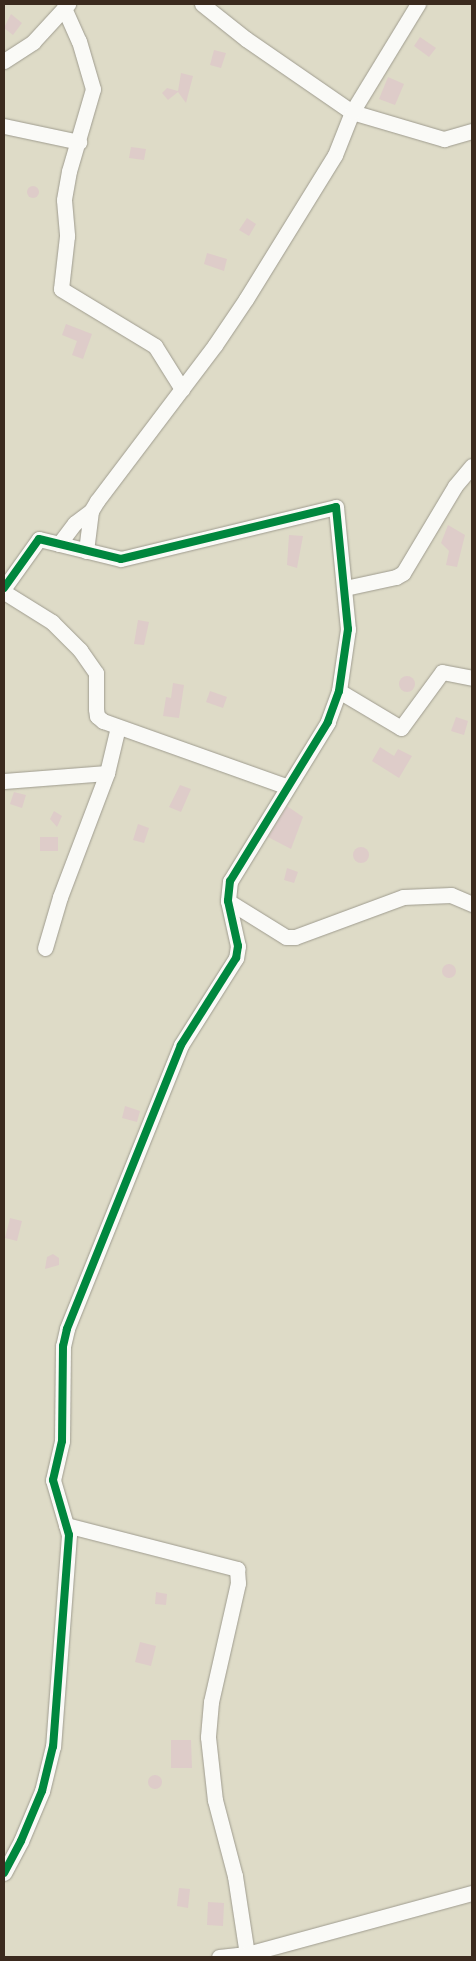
<!DOCTYPE html>
<html>
<head>
<meta charset="utf-8">
<style>
  body { margin:0 }
  #map { position:relative; width:476px; height:1961px; overflow:hidden; background:#dedbc7; font-family:"Gochi Hand",sans-serif }
  div>[style] { position:absolute }
  .building>* { inset:0; background:#deccc9 }
  .round { border-radius:50% }
  .roads { filter:drop-shadow(0 0 1px #9f9c8f) drop-shadow(0 0 1px #9f9c8f) }
  .street>* { height:15px; margin:-7.5px; padding:0 7.5px; transform-origin:7.5px; border-radius:7.5px; background:#fafaf7 }
  .cycleway>* { height:8px; margin:-4px; padding:0 4px; transform-origin:4px; border-radius:4px; background:#00873e }
  span { translate:-50% -50%; white-space:nowrap; text-align:center; line-height:1.15; -webkit-text-stroke:4px #f6f6f2; paint-order:stroke }
  .frame { position:absolute; inset:0; border:5px solid #3b2a1e; pointer-events:none }
</style>
</head>
<body>
<div id="map">
  <div class="building">
    <div style="clip-path:polygon(11px 14px,22px 23px,13px 35px,4px 28px)"></div>
    <div style="clip-path:polygon(420px 37px,436px 48px,429px 57px,414px 46px)"></div>
    <div style="clip-path:polygon(214px 50px,226px 53px,221px 68px,210px 65px)"></div>
    <div style="clip-path:polygon(181px 73px,193px 76px,186px 103px,178px 92px,168px 100px,162px 93px,167px 88px,178px 91px)"></div>
    <div style="clip-path:polygon(388px 77px,404px 84px,395px 105px,379px 99px)"></div>
    <div style="clip-path:polygon(131px 147px,146px 149px,144px 160px,129px 158px)"></div>
    <div class="round" style="left:27px;top:186px;width:12px;height:12px"></div>
    <div style="clip-path:polygon(247px 218px,256px 224px,249px 236px,239px 230px)"></div>
    <div style="clip-path:polygon(207px 253px,227px 259px,224px 271px,204px 264px)"></div>
    <div style="clip-path:polygon(66px 324px,92px 334px,83px 359px,72px 355px,77px 341px,62px 335px)"></div>
    <div style="clip-path:polygon(448px 525px,465px 535px,457px 567px,446px 565px,449px 551px,441px 543px)"></div>
    <div style="clip-path:polygon(289px 535px,303px 536px,297px 568px,287px 565px)"></div>
    <div style="clip-path:polygon(138px 620px,149px 622px,144px 645px,134px 644px)"></div>
    <div class="round" style="left:399px;top:676px;width:16px;height:16px"></div>
    <div style="clip-path:polygon(173px 683px,184px 685px,179px 718px,163px 716px,166px 697px,171px 698px)"></div>
    <div style="clip-path:polygon(210px 691px,227px 697px,223px 708px,206px 702px)"></div>
    <div style="clip-path:polygon(456px 717px,468px 721px,464px 735px,451px 731px)"></div>
    <div style="clip-path:polygon(380px 747px,394px 756px,398px 749px,412px 756px,399px 778px,372px 761px)"></div>
    <div style="clip-path:polygon(180px 785px,191px 789px,181px 812px,169px 807px)"></div>
    <div style="clip-path:polygon(14px 792px,26px 795px,22px 808px,10px 804px)"></div>
    <div style="clip-path:polygon(287px 806px,303px 817px,291px 849px,268px 837px)"></div>
    <div style="clip-path:polygon(54px 811px,62px 816px,57px 827px,50px 819px)"></div>
    <div style="clip-path:polygon(138px 824px,149px 828px,144px 843px,133px 840px)"></div>
    <div style="clip-path:polygon(40px 837px,58px 837px,58px 851px,40px 851px)"></div>
    <div class="round" style="left:353px;top:847px;width:16px;height:16px"></div>
    <div style="clip-path:polygon(287px 868px,298px 872px,294px 883px,284px 880px)"></div>
    <div class="round" style="left:442px;top:964px;width:14px;height:14px"></div>
    <div style="clip-path:polygon(125px 1106px,140px 1111px,137px 1122px,122px 1118px)"></div>
    <div style="clip-path:polygon(10px 1218px,22px 1221px,17px 1241px,5px 1238px)"></div>
    <div style="clip-path:polygon(53px 1254px,59px 1258px,59px 1265px,45px 1269px,47px 1257px)"></div>
    <div style="clip-path:polygon(156px 1592px,167px 1594px,166px 1605px,155px 1604px)"></div>
    <div style="clip-path:polygon(140px 1642px,156px 1646px,151px 1666px,135px 1662px)"></div>
    <div style="clip-path:polygon(171px 1740px,191px 1740px,192px 1768px,171px 1768px)"></div>
    <div class="round" style="left:148px;top:1775px;width:14px;height:14px"></div>
    <div style="clip-path:polygon(179px 1888px,190px 1889px,188px 1908px,177px 1906px)"></div>
    <div style="clip-path:polygon(208px 1902px,224px 1903px,223px 1926px,207px 1925px)"></div>
  </div>
  <div class="roads">
    <div class="street">
      <div style="left:202px;top:4px;width:56px;rotate:38.5deg"></div>
      <div style="left:246px;top:39px;width:129px;rotate:34.6deg"></div>
      <div style="left:352px;top:112px;width:96px;rotate:16.4deg"></div>
      <div style="left:444px;top:139px;width:29px;rotate:-16deg"></div>
      <div style="left:64px;top:8px;width:36px;rotate:66deg"></div>
      <div style="left:79px;top:41px;width:50px;rotate:73.7deg"></div>
      <div style="left:93px;top:89px;width:85px;rotate:106.3deg"></div>
      <div style="left:69px;top:171px;width:29px;rotate:100deg"></div>
      <div style="left:64px;top:200px;width:36px;rotate:85deg"></div>
      <div style="left:67px;top:236px;width:53px;rotate:96.5deg"></div>
      <div style="left:61px;top:289px;width:110px;rotate:31.2deg"></div>
      <div style="left:155px;top:346px;width:51px;rotate:57.9deg"></div>
      <div style="left:4px;top:61px;width:35px;rotate:-33deg"></div>
      <div style="left:33px;top:42px;width:52px;rotate:-47.4deg"></div>
      <div style="left:4px;top:126px;width:77px;rotate:12deg"></div>
      <div style="left:59px;top:544px;width:26px;rotate:-53deg"></div>
      <div style="left:75px;top:523px;width:20px;rotate:-37deg"></div>
      <div style="left:86px;top:551px;width:40px;rotate:-82.9deg"></div>
      <div style="left:91px;top:511px;width:12px;rotate:-59deg"></div>
      <div style="left:97px;top:501px;width:196px;rotate:-52.9deg"></div>
      <div style="left:215px;top:345px;width:55px;rotate:-56deg"></div>
      <div style="left:246px;top:299px;width:169px;rotate:-58.3deg"></div>
      <div style="left:335px;top:155px;width:46px;rotate:-68.4deg"></div>
      <div style="left:352px;top:112px;width:127px;rotate:-58.6deg"></div>
      <div style="left:4px;top:588px;width:60px;rotate:-54.5deg"></div>
      <div style="left:39px;top:539px;width:84px;rotate:13.7deg"></div>
      <div style="left:121px;top:559px;width:221px;rotate:-13.6deg"></div>
      <div style="left:336px;top:507px;width:123px;rotate:84.4deg"></div>
      <div style="left:348px;top:629px;width:63px;rotate:98.3deg"></div>
      <div style="left:339px;top:691px;width:33px;rotate:110deg"></div>
      <div style="left:328px;top:722px;width:187px;rotate:121.6deg"></div>
      <div style="left:230px;top:881px;width:20px;rotate:96deg"></div>
      <div style="left:228px;top:901px;width:46px;rotate:77.5deg"></div>
      <div style="left:238px;top:946px;width:12px;rotate:99deg"></div>
      <div style="left:236px;top:958px;width:103px;rotate:122.3deg"></div>
      <div style="left:181px;top:1045px;width:306px;rotate:111.9deg"></div>
      <div style="left:67px;top:1329px;width:17px;rotate:103deg"></div>
      <div style="left:63px;top:1346px;width:95px;rotate:90.6deg"></div>
      <div style="left:62px;top:1441px;width:40px;rotate:103deg"></div>
      <div style="left:53px;top:1480px;width:57px;rotate:73.8deg"></div>
      <div style="left:69px;top:1535px;width:212px;rotate:94.3deg"></div>
      <div style="left:53px;top:1746px;width:46px;rotate:103.7deg"></div>
      <div style="left:42px;top:1791px;width:54px;rotate:112.8deg"></div>
      <div style="left:21px;top:1841px;width:36px;rotate:118deg"></div>
      <div style="left:345px;top:588px;width:52px;rotate:-12.2deg"></div>
      <div style="left:396px;top:577px;width:8px;rotate:-30deg"></div>
      <div style="left:403px;top:573px;width:101px;rotate:-59.1deg"></div>
      <div style="left:455px;top:486px;width:26px;rotate:-50deg"></div>
      <div style="left:4px;top:592px;width:57px;rotate:32deg"></div>
      <div style="left:52px;top:622px;width:40px;rotate:45deg"></div>
      <div style="left:80px;top:650px;width:28px;rotate:55deg"></div>
      <div style="left:96px;top:673px;width:36px;rotate:90deg"></div>
      <div style="left:96px;top:709px;width:7px;rotate:82deg"></div>
      <div style="left:97px;top:716px;width:8px;rotate:40deg"></div>
      <div style="left:103px;top:721px;width:194px;rotate:19.6deg"></div>
      <div style="left:339px;top:691px;width:72px;rotate:30.8deg"></div>
      <div style="left:401px;top:728px;width:69px;rotate:-53.8deg"></div>
      <div style="left:442px;top:672px;width:31px;rotate:11deg"></div>
      <div style="left:4px;top:781px;width:103px;rotate:-4.4deg"></div>
      <div style="left:228px;top:901px;width:68px;rotate:31.8deg"></div>
      <div style="left:286px;top:937px;width:9px"></div>
      <div style="left:295px;top:937px;width:115px;rotate:-20.3deg"></div>
      <div style="left:403px;top:897px;width:48px;rotate:-2.4deg"></div>
      <div style="left:451px;top:895px;width:23px;rotate:23deg"></div>
      <div style="left:45px;top:948px;width:53px;rotate:-73.6deg"></div>
      <div style="left:60px;top:897px;width:133px;rotate:-69.2deg"></div>
      <div style="left:107px;top:773px;width:47px;rotate:-76.6deg"></div>
      <div style="left:66px;top:1525px;width:177px;rotate:14.4deg"></div>
      <div style="left:237px;top:1569px;width:14px;rotate:86deg"></div>
      <div style="left:238px;top:1583px;width:122px;rotate:102.8deg"></div>
      <div style="left:211px;top:1702px;width:35px;rotate:95deg"></div>
      <div style="left:208px;top:1737px;width:63px;rotate:83.7deg"></div>
      <div style="left:215px;top:1800px;width:79px;rotate:75.3deg"></div>
      <div style="left:235px;top:1876px;width:79px;rotate:81.3deg"></div>
      <div style="left:219px;top:1957px;width:28px;rotate:-6deg"></div>
      <div style="left:247px;top:1954px;width:233px;rotate:-15.2deg"></div>
    </div>
  </div>
  <div class="cycleway">
    <div style="left:4px;top:588px;width:60px;rotate:-54.5deg"></div>
    <div style="left:39px;top:539px;width:84px;rotate:13.7deg"></div>
    <div style="left:121px;top:559px;width:221px;rotate:-13.6deg"></div>
    <div style="left:336px;top:507px;width:123px;rotate:84.4deg"></div>
    <div style="left:348px;top:629px;width:63px;rotate:98.3deg"></div>
    <div style="left:339px;top:691px;width:33px;rotate:110deg"></div>
    <div style="left:328px;top:722px;width:187px;rotate:121.6deg"></div>
    <div style="left:230px;top:881px;width:20px;rotate:96deg"></div>
    <div style="left:228px;top:901px;width:46px;rotate:77.5deg"></div>
    <div style="left:238px;top:946px;width:12px;rotate:99deg"></div>
    <div style="left:236px;top:958px;width:103px;rotate:122.3deg"></div>
    <div style="left:181px;top:1045px;width:306px;rotate:111.9deg"></div>
    <div style="left:67px;top:1329px;width:17px;rotate:103deg"></div>
    <div style="left:63px;top:1346px;width:95px;rotate:90.6deg"></div>
    <div style="left:62px;top:1441px;width:40px;rotate:103deg"></div>
    <div style="left:53px;top:1480px;width:57px;rotate:73.8deg"></div>
    <div style="left:69px;top:1535px;width:212px;rotate:94.3deg"></div>
    <div style="left:53px;top:1746px;width:46px;rotate:103.7deg"></div>
    <div style="left:42px;top:1791px;width:54px;rotate:112.8deg"></div>
    <div style="left:21px;top:1841px;width:36px;rotate:118deg"></div>
  </div>
  <div class="frame"></div>
</div>
</body>
</html>
